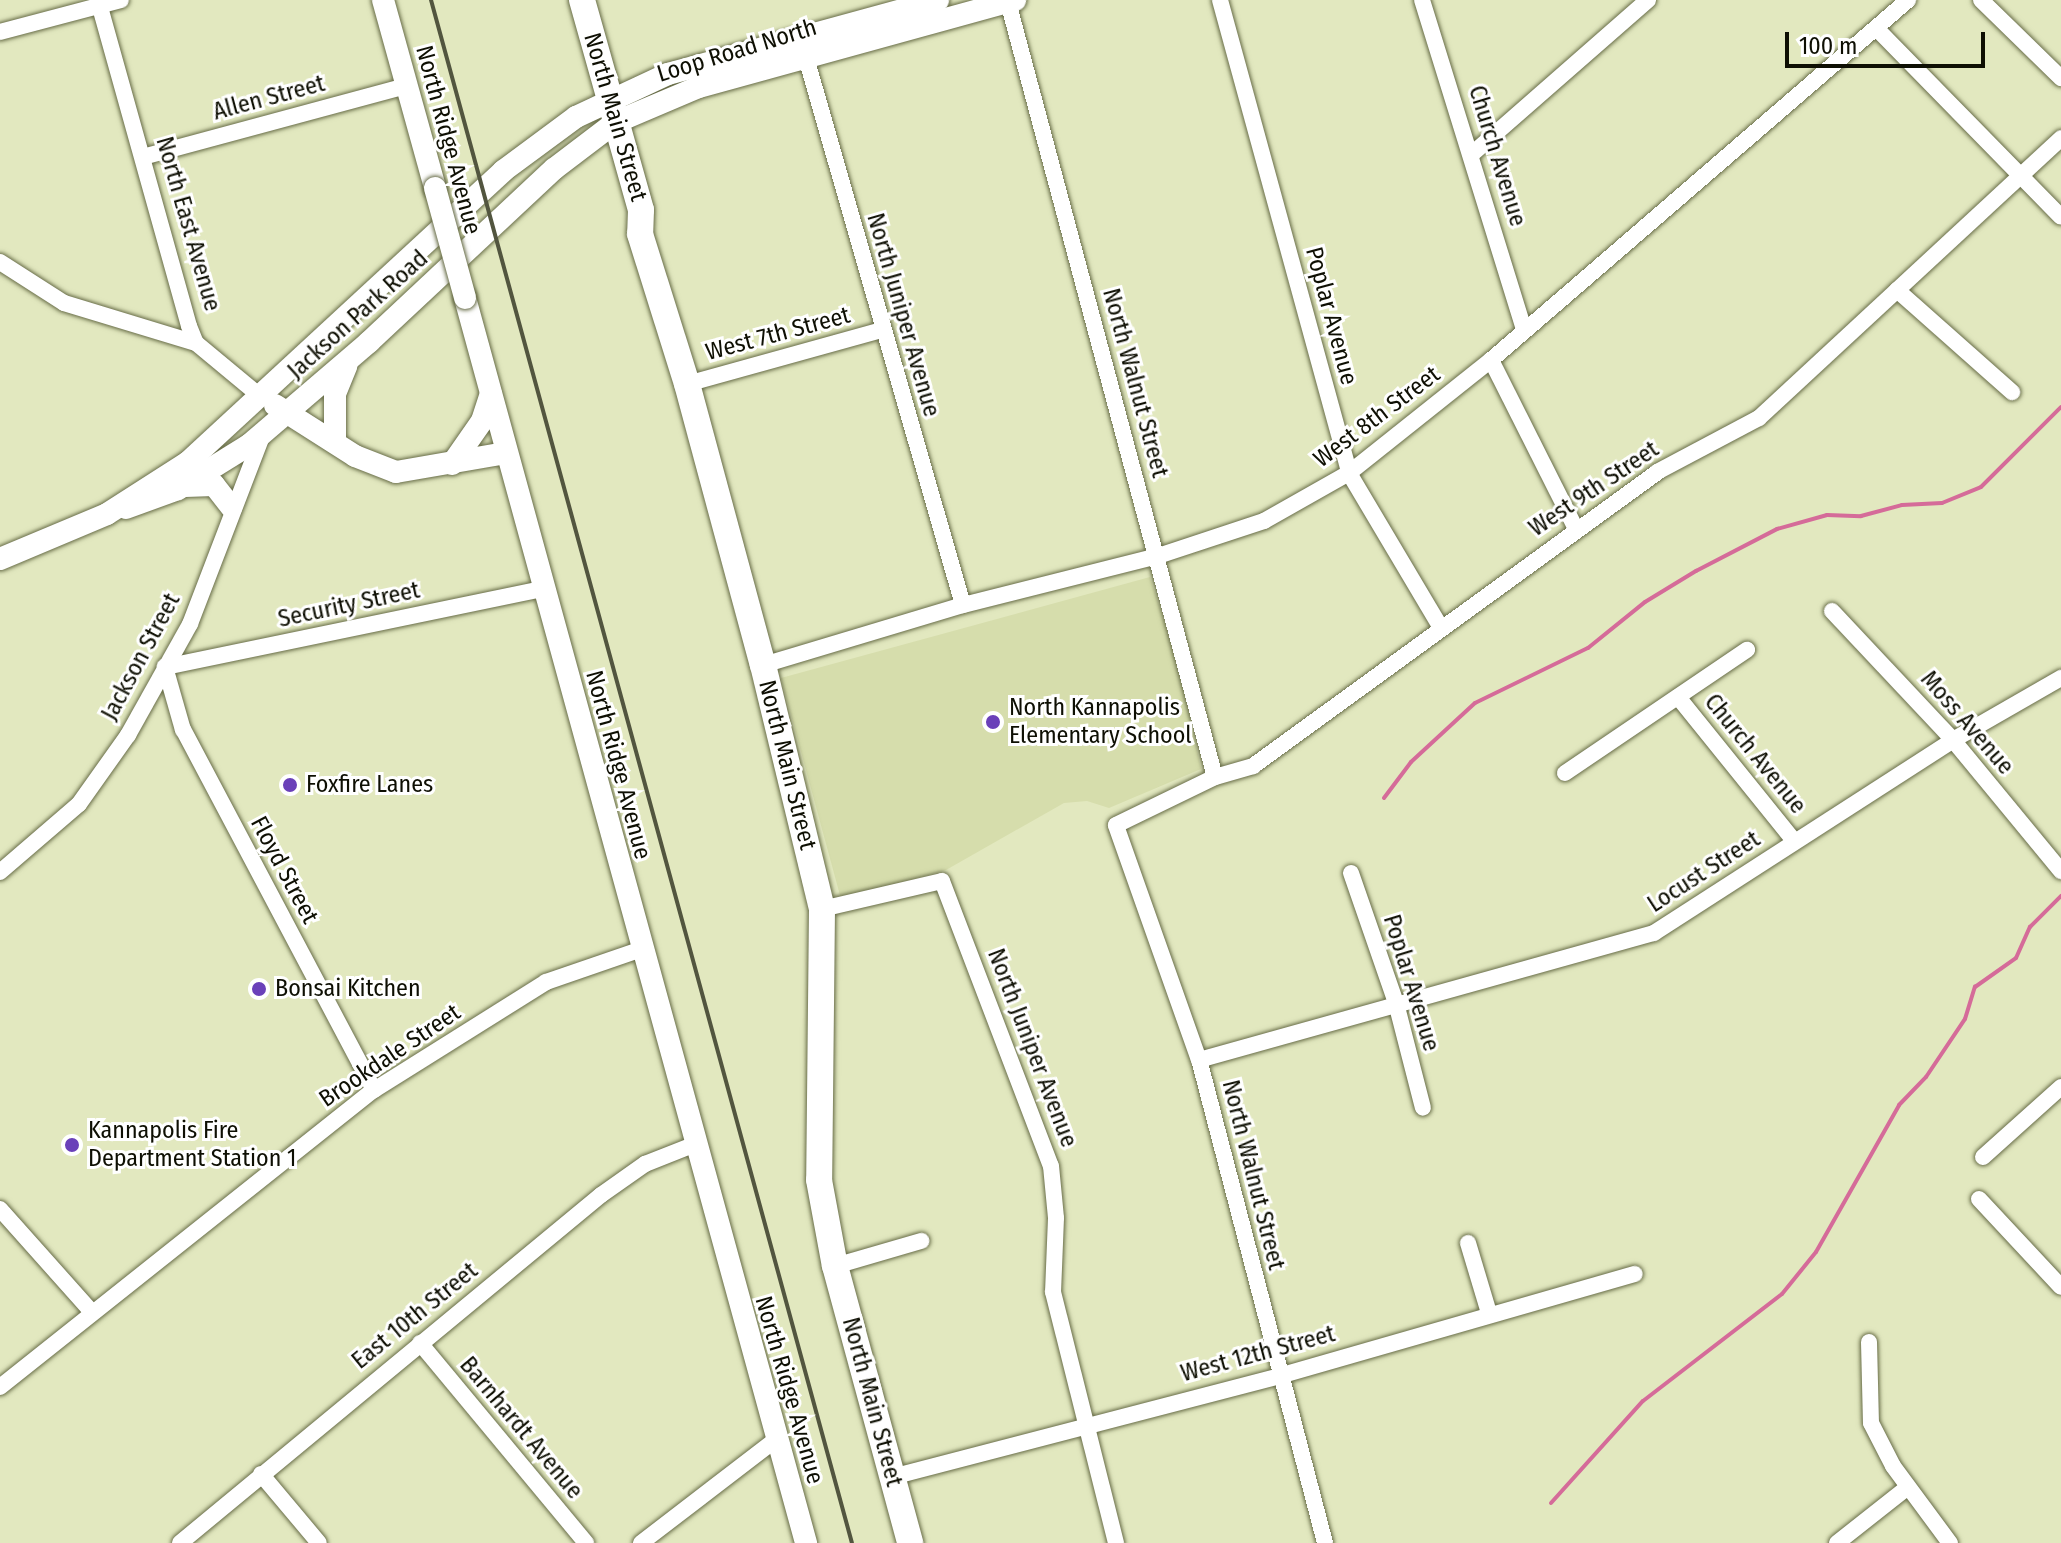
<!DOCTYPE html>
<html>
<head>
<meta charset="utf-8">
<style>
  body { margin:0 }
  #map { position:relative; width:2061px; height:1543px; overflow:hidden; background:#e2e8bf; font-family:"Fira Sans Condensed",sans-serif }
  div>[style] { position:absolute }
  .built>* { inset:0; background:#d6ddac }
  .stream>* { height:4px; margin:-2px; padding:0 2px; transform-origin:2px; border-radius:2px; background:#d56b99 }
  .roads { filter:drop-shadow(0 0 2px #676c47) drop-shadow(0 0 2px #676c47) }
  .street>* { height:16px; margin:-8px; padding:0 8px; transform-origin:8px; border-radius:8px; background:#fff }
  .secondary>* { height:22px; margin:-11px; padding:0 11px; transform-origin:11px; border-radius:11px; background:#fff }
  .primary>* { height:26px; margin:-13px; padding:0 13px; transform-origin:13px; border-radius:13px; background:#fff }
  .rail>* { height:4px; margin:-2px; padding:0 2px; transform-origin:2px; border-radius:2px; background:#52553f }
  .bridges { filter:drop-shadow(0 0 2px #676c47) drop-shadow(0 0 2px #676c47) }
  .secondary-bridge>* { height:22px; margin:-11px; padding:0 11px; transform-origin:11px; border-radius:11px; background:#fff }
  .dots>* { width:22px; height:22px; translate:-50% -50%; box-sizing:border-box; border:4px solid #fff; border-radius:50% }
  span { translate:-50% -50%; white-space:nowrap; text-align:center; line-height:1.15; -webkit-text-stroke:6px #fff; paint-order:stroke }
  .street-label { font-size:24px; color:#0e0f03 }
  .poi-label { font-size:24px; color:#0e0f03 }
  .left { translate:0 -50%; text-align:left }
  .scale { position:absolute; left:1785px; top:32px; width:200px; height:36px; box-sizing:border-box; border:4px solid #0e0f03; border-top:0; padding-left:10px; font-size:24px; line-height:28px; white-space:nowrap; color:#0e0f03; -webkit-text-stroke:6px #fff; paint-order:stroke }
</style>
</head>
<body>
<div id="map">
  <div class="built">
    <div style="clip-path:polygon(1150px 577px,1181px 675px,1201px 769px,1109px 808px,1087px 801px,1064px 803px,946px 870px,841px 899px,781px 678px)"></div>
  </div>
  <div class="stream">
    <div style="left:1384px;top:798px;width:45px;rotate:-53.1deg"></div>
    <div style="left:1411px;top:762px;width:87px;rotate:-42.7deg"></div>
    <div style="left:1475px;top:703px;width:126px;rotate:-26deg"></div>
    <div style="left:1588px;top:648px;width:73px;rotate:-38.9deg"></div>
    <div style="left:1645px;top:602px;width:60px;rotate:-31.3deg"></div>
    <div style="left:1696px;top:571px;width:91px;rotate:-27.4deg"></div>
    <div style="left:1777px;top:529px;width:52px;rotate:-15.6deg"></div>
    <div style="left:1827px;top:515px;width:34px;rotate:2deg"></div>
    <div style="left:1861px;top:516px;width:42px;rotate:-15deg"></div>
    <div style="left:1902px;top:505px;width:40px;rotate:-2.9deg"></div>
    <div style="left:1942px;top:503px;width:42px;rotate:-22.3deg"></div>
    <div style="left:1981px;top:487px;width:113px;rotate:-45deg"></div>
    <div style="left:1551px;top:1503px;width:137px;rotate:-48deg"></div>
    <div style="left:1643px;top:1401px;width:175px;rotate:-37.6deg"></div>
    <div style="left:1782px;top:1294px;width:54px;rotate:-51deg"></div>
    <div style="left:1816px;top:1252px;width:169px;rotate:-60.5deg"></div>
    <div style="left:1899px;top:1105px;width:39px;rotate:-46deg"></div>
    <div style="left:1926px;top:1077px;width:70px;rotate:-56.1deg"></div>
    <div style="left:1965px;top:1019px;width:34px;rotate:-73deg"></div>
    <div style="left:1975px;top:987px;width:50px;rotate:-35.3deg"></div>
    <div style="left:2016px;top:958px;width:34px;rotate:-66deg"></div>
    <div style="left:2030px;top:927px;width:44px;rotate:-45deg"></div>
  </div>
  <div class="roads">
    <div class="street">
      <div style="left:98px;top:0;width:338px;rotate:74.4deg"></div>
      <div style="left:189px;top:326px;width:18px;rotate:68deg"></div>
      <div style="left:196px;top:343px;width:85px;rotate:39.7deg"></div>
      <div style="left:1220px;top:0;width:490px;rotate:74.7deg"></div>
      <div style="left:1349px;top:473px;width:178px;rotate:59.3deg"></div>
      <div style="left:1422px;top:0;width:342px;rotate:72.8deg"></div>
      <div style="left:1981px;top:0;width:112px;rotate:44.3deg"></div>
      <div style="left:1008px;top:2px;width:802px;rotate:75.05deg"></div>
      <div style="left:1876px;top:28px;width:264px;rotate:45.6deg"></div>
      <div style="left:0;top:32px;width:125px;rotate:-14.8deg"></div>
      <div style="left:803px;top:47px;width:580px;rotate:74deg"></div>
      <div style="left:1472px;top:154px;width:234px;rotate:-41.2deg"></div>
      <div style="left:143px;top:157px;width:273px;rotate:-15.1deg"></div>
      <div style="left:0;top:262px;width:76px;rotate:32.6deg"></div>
      <div style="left:64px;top:303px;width:138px;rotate:16.9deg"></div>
      <div style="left:1897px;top:290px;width:154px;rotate:41.6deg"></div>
      <div style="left:1491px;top:360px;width:189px;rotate:63.3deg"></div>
      <div style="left:687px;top:384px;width:202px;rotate:-15.5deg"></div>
      <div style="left:1832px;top:611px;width:177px;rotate:46.8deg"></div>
      <div style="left:1953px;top:740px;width:170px;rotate:50.5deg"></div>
      <div style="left:763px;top:665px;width:209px;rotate:-16.7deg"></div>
      <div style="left:963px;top:605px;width:201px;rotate:-14.1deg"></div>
      <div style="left:1158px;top:556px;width:112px;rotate:-18.3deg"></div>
      <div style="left:1264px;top:521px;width:98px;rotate:-29.5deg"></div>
      <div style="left:1349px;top:473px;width:181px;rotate:-38.5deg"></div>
      <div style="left:1491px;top:360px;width:551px;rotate:-40.8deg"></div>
      <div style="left:1678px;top:697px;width:185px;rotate:51.1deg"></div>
      <div style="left:1565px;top:773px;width:220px;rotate:-34.1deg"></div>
      <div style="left:0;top:872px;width:104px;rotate:-40.7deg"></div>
      <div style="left:79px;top:804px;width:85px;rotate:-54.6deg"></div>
      <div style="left:128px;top:735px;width:127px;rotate:-60.8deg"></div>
      <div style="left:190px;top:624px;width:198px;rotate:-69deg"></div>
      <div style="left:1351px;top:873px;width:138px;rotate:70.9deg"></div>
      <div style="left:1396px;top:1003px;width:108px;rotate:75.6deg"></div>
      <div style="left:822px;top:909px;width:123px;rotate:-13.1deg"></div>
      <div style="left:942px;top:881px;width:305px;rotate:69.1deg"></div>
      <div style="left:1051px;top:1166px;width:52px;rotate:84.5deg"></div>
      <div style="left:1056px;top:1218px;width:74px;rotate:92.3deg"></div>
      <div style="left:1053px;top:1292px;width:259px;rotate:75.9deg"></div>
      <div style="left:1199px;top:1060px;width:472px;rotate:-15.6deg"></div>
      <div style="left:1654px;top:933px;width:356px;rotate:-32.8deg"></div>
      <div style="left:1953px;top:740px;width:125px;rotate:-29.9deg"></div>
      <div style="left:374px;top:1090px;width:408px;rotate:-117.9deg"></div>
      <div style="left:183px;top:730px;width:66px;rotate:-105.9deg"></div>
      <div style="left:165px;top:667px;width:385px;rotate:-11.7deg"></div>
      <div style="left:1983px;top:1157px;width:105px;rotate:-41.9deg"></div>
      <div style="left:1979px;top:1199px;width:120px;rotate:47deg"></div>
      <div style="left:0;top:1209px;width:137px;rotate:48.3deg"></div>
      <div style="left:1468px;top:1243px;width:73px;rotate:73.3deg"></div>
      <div style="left:835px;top:1266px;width:90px;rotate:-16.2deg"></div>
      <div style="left:1869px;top:1342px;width:81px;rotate:88.6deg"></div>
      <div style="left:1871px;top:1423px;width:48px;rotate:62.9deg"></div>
      <div style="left:1893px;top:1466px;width:96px;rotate:53.5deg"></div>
      <div style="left:420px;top:1343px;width:260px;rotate:50.3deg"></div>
      <div style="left:0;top:1387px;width:478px;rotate:-38.5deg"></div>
      <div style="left:374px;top:1090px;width:203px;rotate:-32.1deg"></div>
      <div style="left:546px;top:982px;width:98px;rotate:-19deg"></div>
      <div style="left:261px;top:1474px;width:90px;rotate:50deg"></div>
      <div style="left:892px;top:1477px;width:400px;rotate:-14.6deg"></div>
      <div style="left:1279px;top:1376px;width:370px;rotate:-16deg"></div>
      <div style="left:180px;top:1543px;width:546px;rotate:-39.58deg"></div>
      <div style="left:601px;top:1195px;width:54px;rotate:-35.2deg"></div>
      <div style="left:645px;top:1164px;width:52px;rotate:-21.6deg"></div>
      <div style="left:641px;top:1543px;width:169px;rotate:-37.5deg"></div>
      <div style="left:1325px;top:1543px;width:499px;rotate:-104.6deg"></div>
      <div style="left:1199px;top:1060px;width:249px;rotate:-109.5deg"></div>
      <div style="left:1116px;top:825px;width:110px;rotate:-25.9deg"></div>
      <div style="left:1215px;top:777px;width:40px;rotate:-16deg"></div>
      <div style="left:1253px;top:766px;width:500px;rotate:-36deg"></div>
      <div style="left:1657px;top:472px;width:115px;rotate:-27.9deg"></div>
      <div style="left:1759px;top:418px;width:412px;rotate:-42.8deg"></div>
      <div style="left:1837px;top:1543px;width:90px;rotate:-38.3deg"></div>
    </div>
    <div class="secondary">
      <div style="left:383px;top:0;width:195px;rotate:74.5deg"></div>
      <div style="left:465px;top:298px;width:1291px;rotate:74.68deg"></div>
      <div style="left:275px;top:405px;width:95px;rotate:32.5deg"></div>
      <div style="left:355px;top:456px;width:44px;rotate:21.3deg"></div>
      <div style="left:396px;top:472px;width:112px;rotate:-9.8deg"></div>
      <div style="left:335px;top:441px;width:47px;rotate:-90deg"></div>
      <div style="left:335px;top:394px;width:31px;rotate:-68deg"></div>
      <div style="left:452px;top:464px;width:52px;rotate:-55.1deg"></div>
      <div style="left:482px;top:421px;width:29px;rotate:-72deg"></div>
      <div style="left:185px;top:486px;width:29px;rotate:-2deg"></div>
      <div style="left:214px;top:485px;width:28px;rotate:52deg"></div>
      <div style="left:126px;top:508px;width:55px;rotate:-20.1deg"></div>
      <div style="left:178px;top:489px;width:84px;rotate:-31.8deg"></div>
      <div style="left:249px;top:445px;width:158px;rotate:-40.6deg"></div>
      <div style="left:369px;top:342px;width:253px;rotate:-43.1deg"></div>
      <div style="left:554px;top:169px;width:78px;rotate:-37.2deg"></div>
      <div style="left:616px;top:122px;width:90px;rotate:-22.9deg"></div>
      <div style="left:699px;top:87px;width:328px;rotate:-15.4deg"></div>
      <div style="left:0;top:559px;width:116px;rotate:-22.8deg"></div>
      <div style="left:107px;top:514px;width:96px;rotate:-32.7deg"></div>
      <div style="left:188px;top:462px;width:429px;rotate:-42.7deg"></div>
      <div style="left:503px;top:171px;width:91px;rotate:-36.5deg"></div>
      <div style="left:576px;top:117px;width:102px;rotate:-25.1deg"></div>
      <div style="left:668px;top:74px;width:280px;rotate:-15.3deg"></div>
    </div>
    <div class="primary">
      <div style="left:582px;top:0;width:218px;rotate:74.3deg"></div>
      <div style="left:641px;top:210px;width:24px;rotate:92deg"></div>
      <div style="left:640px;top:234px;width:157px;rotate:72.6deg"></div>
      <div style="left:687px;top:384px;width:291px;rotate:74.9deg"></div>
      <div style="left:763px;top:665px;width:251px;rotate:76.4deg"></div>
      <div style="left:822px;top:909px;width:271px;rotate:90.6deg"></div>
      <div style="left:819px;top:1180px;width:87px;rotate:79.5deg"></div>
      <div style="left:835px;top:1266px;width:287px;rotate:74.8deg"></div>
    </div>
  </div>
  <div class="rail">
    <div style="left:431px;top:0;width:1599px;rotate:74.74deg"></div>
  </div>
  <div class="bridges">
    <div class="secondary-bridge">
      <div style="left:435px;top:188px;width:114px;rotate:74.7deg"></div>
    </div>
  </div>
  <div class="dots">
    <div style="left:993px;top:722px;background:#6a40b9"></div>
    <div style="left:290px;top:785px;background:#6a40b9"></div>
    <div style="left:259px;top:989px;background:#6a40b9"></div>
    <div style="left:72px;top:1145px;background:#6a40b9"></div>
  </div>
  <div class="street-label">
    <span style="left:737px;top:51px;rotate:-17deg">Loop Road North</span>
    <span style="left:269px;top:98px;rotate:-15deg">Allen Street</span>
    <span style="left:615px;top:117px;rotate:74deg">North Main Street</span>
    <span style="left:448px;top:140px;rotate:75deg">North Ridge Avenue</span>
    <span style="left:1497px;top:156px;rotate:73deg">Church Avenue</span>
    <span style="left:188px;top:224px;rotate:74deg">North East Avenue</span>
    <span style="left:358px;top:315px;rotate:-42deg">Jackson Park Road</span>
    <span style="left:903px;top:315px;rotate:74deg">North Juniper Avenue</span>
    <span style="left:1331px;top:316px;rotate:75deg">Poplar Avenue</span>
    <span style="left:778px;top:334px;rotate:-15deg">West 7th Street</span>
    <span style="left:1135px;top:383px;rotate:75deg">North Walnut Street</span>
    <span style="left:1377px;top:417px;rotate:-37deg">West 8th Street</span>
    <span style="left:1594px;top:489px;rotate:-34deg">West 9th Street</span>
    <span style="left:349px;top:605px;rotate:-12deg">Security Street</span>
    <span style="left:141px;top:657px;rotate:-62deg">Jackson Street</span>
    <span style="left:1967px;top:723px;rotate:49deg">Moss Avenue</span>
    <span style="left:1755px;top:754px;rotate:51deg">Church Avenue</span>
    <span style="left:618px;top:765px;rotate:75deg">North Ridge Avenue</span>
    <span style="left:787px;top:765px;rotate:76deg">North Main Street</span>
    <span style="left:284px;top:870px;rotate:62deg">Floyd Street</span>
    <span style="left:1704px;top:872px;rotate:-33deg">Locust Street</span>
    <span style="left:1411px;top:983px;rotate:73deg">Poplar Avenue</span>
    <span style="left:1032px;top:1048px;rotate:69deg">North Juniper Avenue</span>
    <span style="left:390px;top:1056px;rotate:-34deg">Brookdale Street</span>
    <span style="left:1253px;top:1175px;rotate:76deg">North Walnut Street</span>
    <span style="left:415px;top:1316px;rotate:-39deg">East 10th Street</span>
    <span style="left:1258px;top:1354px;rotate:-15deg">West 12th Street</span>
    <span style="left:789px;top:1390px;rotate:74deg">North Ridge Avenue</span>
    <span style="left:872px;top:1402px;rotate:75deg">North Main Street</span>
    <span style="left:521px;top:1428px;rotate:50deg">Barnhardt Avenue</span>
  </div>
  <div class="poi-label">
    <span class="left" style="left:1009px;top:722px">North Kannapolis<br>Elementary School</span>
    <span class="left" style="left:306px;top:785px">Foxfire Lanes</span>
    <span class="left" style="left:275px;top:989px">Bonsai Kitchen</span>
    <span class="left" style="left:88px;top:1145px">Kannapolis Fire<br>Department Station 1</span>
  </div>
  <div class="scale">100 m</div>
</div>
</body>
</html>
